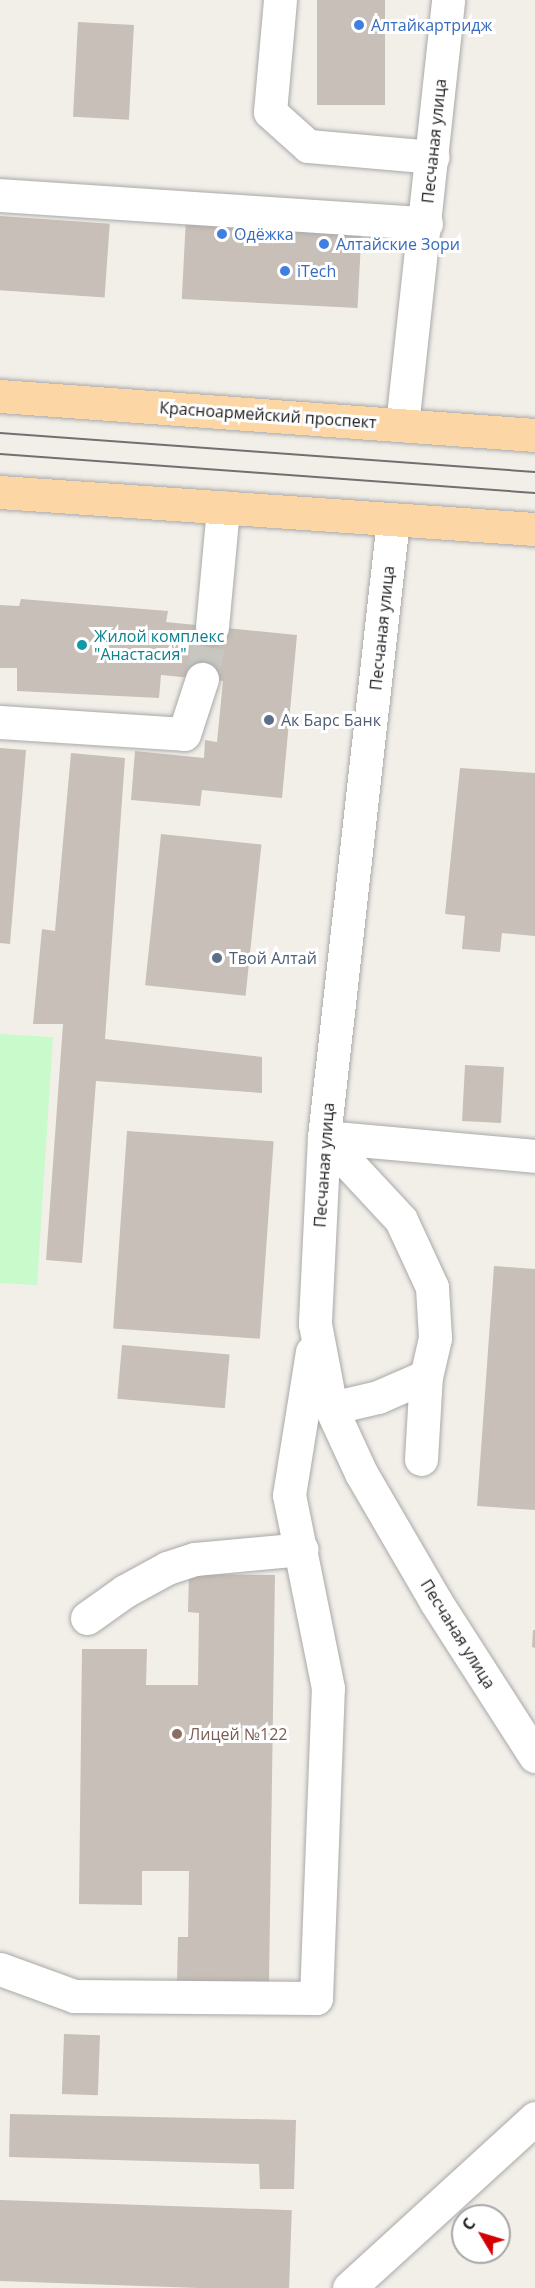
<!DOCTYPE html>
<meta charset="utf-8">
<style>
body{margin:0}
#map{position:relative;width:535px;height:2288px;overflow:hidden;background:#f2efe9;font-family:"Open Sans",sans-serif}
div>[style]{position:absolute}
.park>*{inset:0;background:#c8facc}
.building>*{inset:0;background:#c7bfb8;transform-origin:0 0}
.minor-tunnel>*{height:33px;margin-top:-16.5px;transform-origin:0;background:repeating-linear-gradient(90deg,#c8c6c1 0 33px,transparent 0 49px)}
.roads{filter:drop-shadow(0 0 2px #a9a9a9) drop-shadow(0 0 2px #a9a9a9)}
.minor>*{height:33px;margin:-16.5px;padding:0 16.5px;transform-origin:16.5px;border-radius:16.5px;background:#fff}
.major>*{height:33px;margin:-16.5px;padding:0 16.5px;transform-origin:16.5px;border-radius:16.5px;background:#fcd6a4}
.tram>*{height:1.5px;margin:-0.75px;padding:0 0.75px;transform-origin:0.75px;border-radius:0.75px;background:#707070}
.dots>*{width:16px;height:16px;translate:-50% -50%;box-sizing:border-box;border:3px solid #fff;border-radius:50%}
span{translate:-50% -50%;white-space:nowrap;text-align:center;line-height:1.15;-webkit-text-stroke:6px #fff;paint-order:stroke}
.shop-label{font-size:16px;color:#366cbe}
.left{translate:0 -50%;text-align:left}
.street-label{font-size:16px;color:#222}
.culture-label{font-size:16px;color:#0d838f}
.service-label{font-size:16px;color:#4e5e75}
.education-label{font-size:16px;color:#785e54}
.north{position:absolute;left:451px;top:2204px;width:60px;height:60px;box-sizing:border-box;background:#fff;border:2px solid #a7a7a7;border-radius:50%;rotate:308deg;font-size:16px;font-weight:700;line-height:24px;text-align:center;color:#222}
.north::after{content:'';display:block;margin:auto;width:21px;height:27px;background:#d40000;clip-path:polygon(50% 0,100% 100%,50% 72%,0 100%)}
</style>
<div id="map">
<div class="park">
<i style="clip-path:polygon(0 1034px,53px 1037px,37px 1285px,0 1283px)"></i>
</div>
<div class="building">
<i style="left:317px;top:0;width:68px;height:105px"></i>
<i style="left:78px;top:22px;width:56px;height:95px;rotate:3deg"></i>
<i style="left:0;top:216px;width:110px;height:74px;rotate:4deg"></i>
<i style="left:186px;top:218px;width:176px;height:81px;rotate:3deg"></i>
<i style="clip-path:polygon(21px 599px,168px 611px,166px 622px,297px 635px,282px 798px,202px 790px,200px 806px,131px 800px,135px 751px,204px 758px,205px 740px,217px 742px,223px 681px,161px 675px,159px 698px,17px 691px,17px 668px,0 668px,0 605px,19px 606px)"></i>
<i style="clip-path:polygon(0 748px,26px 750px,10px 944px,0 943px)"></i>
<i style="clip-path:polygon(71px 753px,125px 758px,105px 1039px,262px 1057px,262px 1093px,96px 1081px,82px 1263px,46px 1260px,63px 1024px,33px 1024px,42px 929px,55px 931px)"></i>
<i style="clip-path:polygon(460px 768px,535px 773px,535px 936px,502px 933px,500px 952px,462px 949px,465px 916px,445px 914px)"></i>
<i style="left:161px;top:834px;width:101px;height:152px;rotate:6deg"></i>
<i style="left:465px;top:1065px;width:39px;height:56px;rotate:3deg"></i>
<i style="left:127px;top:1131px;width:147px;height:198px;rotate:4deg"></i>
<i style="clip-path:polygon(494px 1266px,535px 1269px,535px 1510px,477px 1506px)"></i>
<i style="left:122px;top:1345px;width:108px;height:54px;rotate:5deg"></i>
<i style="clip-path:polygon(189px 1574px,275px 1575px,269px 1983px,177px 1982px,178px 1937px,188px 1937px,189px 1871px,142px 1871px,142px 1905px,79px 1904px,82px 1649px,147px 1649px,146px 1685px,198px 1685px,199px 1613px,188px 1612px)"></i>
<i style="clip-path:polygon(533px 1630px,535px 1630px,535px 1648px,532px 1647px)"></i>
<i style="left:64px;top:2034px;width:36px;height:60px;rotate:2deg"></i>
<i style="clip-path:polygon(10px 2114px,296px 2120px,294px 2189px,260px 2189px,259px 2164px,9px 2157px)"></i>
<i style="left:0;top:2200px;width:292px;height:81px;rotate:2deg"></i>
</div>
<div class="minor-tunnel">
<i style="left:202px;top:679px;width:53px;rotate:-79.1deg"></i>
</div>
<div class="roads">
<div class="minor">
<i style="left:280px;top:0;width:112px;rotate:95.1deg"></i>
<i style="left:270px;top:112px;width:51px;rotate:41.8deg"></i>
<i style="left:308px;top:146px;width:125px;rotate:5deg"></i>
<i style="left:0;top:195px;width:427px;rotate:3.8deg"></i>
<i style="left:402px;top:425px;width:427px;rotate:-83.8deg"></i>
<i style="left:393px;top:520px;width:621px;rotate:96.38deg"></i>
<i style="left:324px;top:1137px;width:187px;rotate:92.8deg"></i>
<i style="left:315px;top:1324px;width:86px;rotate:79.2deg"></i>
<i style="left:331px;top:1408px;width:72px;rotate:65.2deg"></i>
<i style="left:361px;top:1473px;width:149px;rotate:59.8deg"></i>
<i style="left:436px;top:1602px;width:183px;rotate:57.3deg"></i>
<i style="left:212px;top:627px;width:120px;rotate:-84.7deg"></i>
<i style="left:0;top:722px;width:184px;rotate:3.7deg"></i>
<i style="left:184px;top:734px;width:58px;rotate:-71.9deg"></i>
<i style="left:324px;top:1137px;width:113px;rotate:47.1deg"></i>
<i style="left:401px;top:1220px;width:74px;rotate:65.2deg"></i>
<i style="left:432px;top:1287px;width:51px;rotate:86.6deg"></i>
<i style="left:435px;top:1338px;width:39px;rotate:103deg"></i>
<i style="left:426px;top:1376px;width:52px;rotate:156.4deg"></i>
<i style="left:378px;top:1397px;width:48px;rotate:166.8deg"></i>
<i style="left:324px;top:1137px;width:212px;rotate:5.1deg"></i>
<i style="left:421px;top:1459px;width:83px;rotate:-86.6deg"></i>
<i style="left:87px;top:1618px;width:47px;rotate:-35.4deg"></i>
<i style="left:125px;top:1591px;width:48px;rotate:-28.7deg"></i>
<i style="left:167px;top:1568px;width:29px;rotate:-18deg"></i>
<i style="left:195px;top:1559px;width:107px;rotate:-5.3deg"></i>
<i style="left:0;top:1969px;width:79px;rotate:20deg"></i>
<i style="left:74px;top:1996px;width:242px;rotate:0.5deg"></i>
<i style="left:316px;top:1998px;width:310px;rotate:-87.8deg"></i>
<i style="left:328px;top:1688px;width:197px;rotate:-101.4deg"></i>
<i style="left:289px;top:1495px;width:145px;rotate:-80.9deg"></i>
<i style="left:349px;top:2288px;width:252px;rotate:-42.4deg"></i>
</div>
<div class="major">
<i style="left:0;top:396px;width:536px;rotate:4.17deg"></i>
<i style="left:0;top:492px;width:536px;rotate:3.96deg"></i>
</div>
</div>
<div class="tram">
<i style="left:0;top:433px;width:536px;rotate:4.17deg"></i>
<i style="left:0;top:454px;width:536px;rotate:4.17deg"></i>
</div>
<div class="dots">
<i style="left:359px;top:25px;background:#3f7fe0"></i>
<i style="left:222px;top:234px;background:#3f7fe0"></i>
<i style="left:324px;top:244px;background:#3f7fe0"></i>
<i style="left:285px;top:271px;background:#3f7fe0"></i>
<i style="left:82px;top:645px;background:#0f9aa8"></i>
<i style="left:269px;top:720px;background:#5c6f8a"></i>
<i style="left:217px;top:958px;background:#5c6f8a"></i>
<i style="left:177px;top:1734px;background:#8d6e63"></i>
</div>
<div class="shop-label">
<span class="left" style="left:371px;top:25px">Алтайкартридж</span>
<span class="left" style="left:234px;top:234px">Одёжка</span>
<span class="left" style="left:336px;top:244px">Алтайские Зори</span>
<span class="left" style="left:297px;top:271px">iTech</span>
</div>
<div class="street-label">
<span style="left:434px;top:141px;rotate:-84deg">Песчаная улица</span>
<span style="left:268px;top:415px;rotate:4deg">Красноармейский проспект</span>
<span style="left:382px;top:628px;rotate:-84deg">Песчаная улица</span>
<span style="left:324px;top:1165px;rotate:-86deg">Песчаная улица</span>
<span style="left:458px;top:1634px;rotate:58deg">Песчаная улица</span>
</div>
<div class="culture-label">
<span class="left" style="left:94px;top:645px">Жилой комплекс<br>"Анастасия"</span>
</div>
<div class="service-label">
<span class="left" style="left:281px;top:720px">Ак Барс Банк</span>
<span class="left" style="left:229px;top:958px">Твой Алтай</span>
</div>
<div class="education-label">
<span class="left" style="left:189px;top:1734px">Лицей №122</span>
</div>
<div class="north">С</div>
</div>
